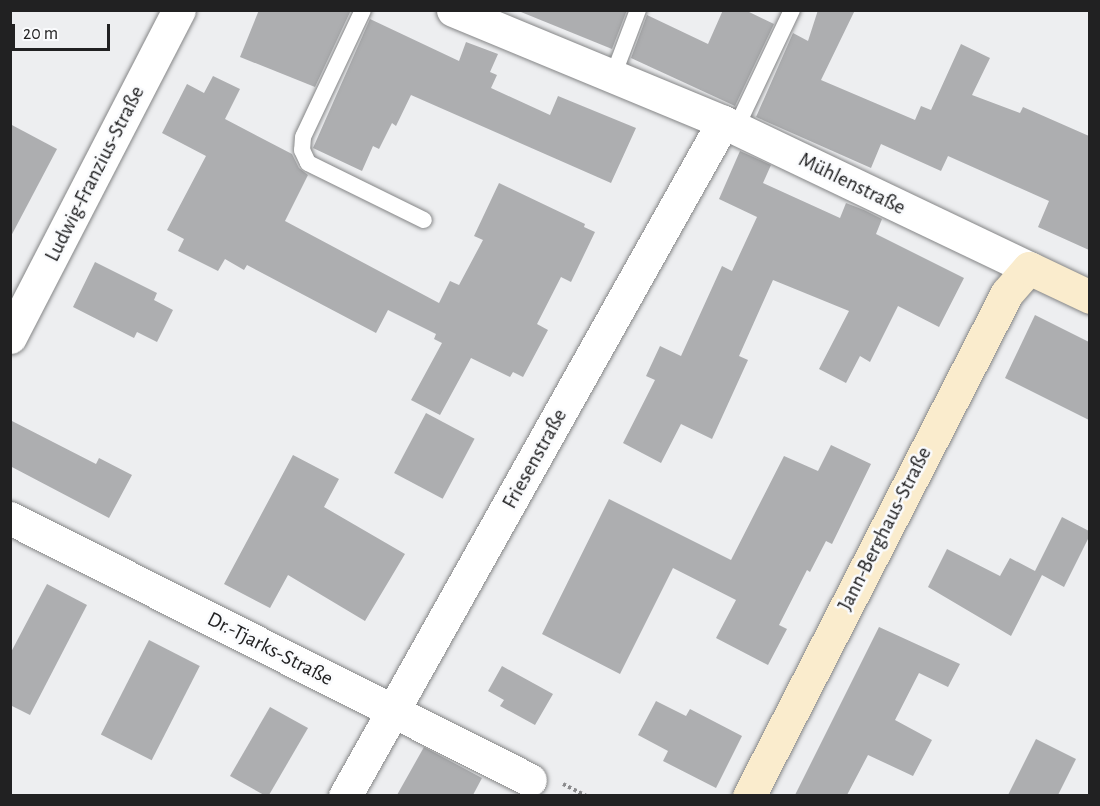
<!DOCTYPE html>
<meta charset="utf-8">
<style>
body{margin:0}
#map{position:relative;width:1100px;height:806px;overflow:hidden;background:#edeef0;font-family:"Alegreya Sans",sans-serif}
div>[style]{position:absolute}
.building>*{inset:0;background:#adaeb0;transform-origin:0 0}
.path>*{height:4px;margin-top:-2px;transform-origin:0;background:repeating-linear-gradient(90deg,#8b8b8d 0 3px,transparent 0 6px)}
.roads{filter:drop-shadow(0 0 2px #848586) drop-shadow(0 0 2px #848586)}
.lane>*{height:16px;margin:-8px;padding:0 8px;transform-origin:8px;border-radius:8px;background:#fff}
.street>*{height:33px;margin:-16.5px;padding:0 16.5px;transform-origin:16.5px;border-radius:16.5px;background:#fff}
.secondary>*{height:33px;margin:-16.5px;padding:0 16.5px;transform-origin:16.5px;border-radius:16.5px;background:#faeccd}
span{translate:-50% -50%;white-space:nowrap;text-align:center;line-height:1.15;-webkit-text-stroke:5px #fafbfd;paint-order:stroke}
.street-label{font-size:21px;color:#212122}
.frame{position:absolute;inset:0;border:12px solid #212122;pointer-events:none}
.scale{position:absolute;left:12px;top:24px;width:98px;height:27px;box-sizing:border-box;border:3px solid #212122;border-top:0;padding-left:8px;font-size:18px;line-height:21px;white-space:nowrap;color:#212122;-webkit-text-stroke:4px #fafbfd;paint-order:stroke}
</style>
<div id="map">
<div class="building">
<i style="clip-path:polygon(259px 10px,351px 10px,315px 87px,240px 57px)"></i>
<i style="clip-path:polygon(516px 10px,627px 10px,612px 49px)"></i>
<i style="clip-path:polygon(723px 10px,745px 10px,774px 24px,735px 106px,631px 58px,647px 15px,708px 44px)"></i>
<i style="clip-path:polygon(818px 10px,855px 10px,821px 80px,915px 120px,921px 106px,931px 110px,961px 44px,990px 58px,972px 95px,1020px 113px,1023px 107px,1089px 136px,1089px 250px,1038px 227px,1049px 201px,948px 156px,941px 171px,881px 144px,871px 168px,756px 117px,793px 33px,808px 41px)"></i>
<i style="clip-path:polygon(370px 19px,459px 61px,466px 42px,498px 54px,490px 72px,497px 75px,491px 88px,550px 115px,558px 96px,636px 128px,611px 183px,411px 95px,396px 126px,392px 123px,379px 149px,373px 146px,362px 171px,313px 148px)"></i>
<i style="clip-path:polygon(213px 76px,240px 89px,225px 119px,292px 154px,299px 168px,308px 175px,285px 221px,439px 303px,450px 281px,459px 285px,483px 240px,474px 236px,499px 183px,585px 224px,584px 227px,595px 232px,571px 282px,561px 277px,537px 324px,548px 330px,523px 377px,513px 372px,510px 377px,471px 358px,440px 415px,411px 400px,442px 343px,434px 339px,436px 334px,388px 310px,376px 333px,247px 265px,244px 270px,225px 259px,218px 271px,178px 251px,184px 239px,167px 230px,206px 156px,162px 133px,187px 84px,204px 93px)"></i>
<i style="clip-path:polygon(10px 124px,57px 149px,10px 238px)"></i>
<i style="clip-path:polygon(740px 151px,771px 165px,763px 183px,840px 218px,846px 203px,864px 210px,882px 219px,876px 234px,964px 278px,939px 327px,898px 306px,870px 362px,860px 356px,846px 383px,819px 369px,849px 311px,773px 280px,739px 356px,748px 360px,712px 439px,681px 424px,661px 463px,623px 443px,655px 380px,646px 376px,660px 346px,681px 356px,722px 266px,732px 271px,757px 217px,719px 199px)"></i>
<i style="clip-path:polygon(95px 262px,157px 293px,154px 300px,173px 310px,157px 342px,137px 332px,134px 338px,73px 307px)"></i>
<i style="clip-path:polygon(1035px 315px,1089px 342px,1089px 420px,1005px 378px)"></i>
<i style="left:426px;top:413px;width:55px;height:68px;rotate:28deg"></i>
<i style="clip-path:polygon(10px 420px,96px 464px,99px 458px,132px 475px,109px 518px,10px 466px)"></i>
<i style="clip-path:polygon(831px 445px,871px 464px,832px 544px,826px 541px,810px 572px,807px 570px,779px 625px,787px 629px,768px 665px,716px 638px,736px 600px,673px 568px,620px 674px,542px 634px,609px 499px,731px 560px,784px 456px,818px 471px)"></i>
<i style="clip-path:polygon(293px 455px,339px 479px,324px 507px,405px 554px,365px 621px,288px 575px,270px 608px,224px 584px)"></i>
<i style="clip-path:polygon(1062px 517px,1089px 531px,1089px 537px,1064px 587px,1042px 575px,1011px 636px,928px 587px,947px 549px,1000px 576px,1010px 558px,1035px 571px)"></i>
<i style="clip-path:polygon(47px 584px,87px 605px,30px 715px,10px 705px,10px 654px)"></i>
<i style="clip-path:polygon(879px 627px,960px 664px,948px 687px,919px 673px,895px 720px,932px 740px,913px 776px,868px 755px,847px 795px,795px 795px)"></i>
<i style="left:149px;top:640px;width:57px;height:106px;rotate:27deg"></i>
<i style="clip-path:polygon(502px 666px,553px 694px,535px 725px,500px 706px,504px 700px,488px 691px)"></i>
<i style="clip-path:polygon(656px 701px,686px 716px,690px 709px,742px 736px,716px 788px,663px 761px,668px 751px,638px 735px)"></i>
<i style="clip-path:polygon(270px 707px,308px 728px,269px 795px,264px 795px,230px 776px)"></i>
<i style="clip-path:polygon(1036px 739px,1076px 759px,1058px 795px,1008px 795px)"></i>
<i style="clip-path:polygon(424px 747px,482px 778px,473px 795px,397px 795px)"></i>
</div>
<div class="path">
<i style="left:563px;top:784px;width:27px;rotate:27deg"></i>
</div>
<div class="roads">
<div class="lane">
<i style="left:363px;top:10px;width:140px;rotate:115.3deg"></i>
<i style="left:303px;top:137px;width:13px;rotate:94deg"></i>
<i style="left:302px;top:150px;width:14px;rotate:65deg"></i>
<i style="left:308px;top:163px;width:129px;rotate:26.2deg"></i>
<i style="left:613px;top:76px;width:71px;rotate:-69.3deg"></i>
<i style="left:736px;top:128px;width:131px;rotate:-64.6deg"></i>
</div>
<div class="street">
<i style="left:453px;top:10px;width:292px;rotate:22.5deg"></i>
<i style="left:723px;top:122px;width:339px;rotate:25.5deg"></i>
<i style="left:10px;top:337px;width:368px;rotate:-62.7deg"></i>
<i style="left:10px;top:518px;width:582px;rotate:26.74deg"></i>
<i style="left:345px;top:796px;width:773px;rotate:-60.71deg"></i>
</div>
<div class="secondary">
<i style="left:749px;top:796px;width:565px;rotate:-62.85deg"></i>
<i style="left:1007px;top:293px;width:33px;rotate:-49deg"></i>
<i style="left:1029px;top:268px;width:68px;rotate:25.4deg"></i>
</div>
</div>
<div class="street-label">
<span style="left:95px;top:174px;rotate:-63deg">Ludwig-Franzius-Straße</span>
<span style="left:852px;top:184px;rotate:26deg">Mühlenstraße</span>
<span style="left:535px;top:459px;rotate:-61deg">Friesenstraße</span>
<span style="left:885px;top:529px;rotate:-63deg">Jann-Berghaus-Straße</span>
<span style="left:270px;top:649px;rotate:27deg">Dr.-Tjarks-Straße</span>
</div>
<div class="frame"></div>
<div class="scale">20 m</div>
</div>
